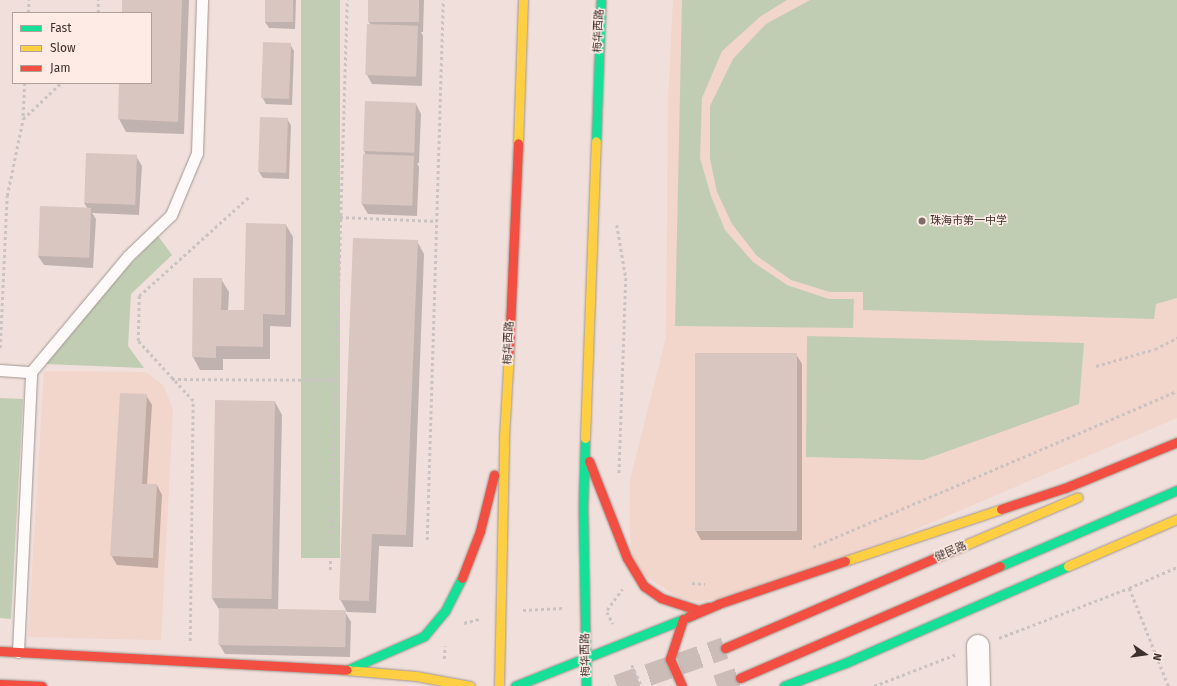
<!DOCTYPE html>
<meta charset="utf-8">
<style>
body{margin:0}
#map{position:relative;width:1177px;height:686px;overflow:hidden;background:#f0dfda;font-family:"Fira Sans","Noto Sans SC",sans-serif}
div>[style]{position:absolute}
.built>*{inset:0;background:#f2d5cb}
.green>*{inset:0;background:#c0cdb3;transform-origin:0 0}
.shadow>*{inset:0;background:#0003}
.building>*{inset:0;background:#dac6c0;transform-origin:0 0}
.primary-tunnel>*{height:22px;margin-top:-11px;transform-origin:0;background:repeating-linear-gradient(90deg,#ccbcb7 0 22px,transparent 0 33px)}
.path>*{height:2.5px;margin-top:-1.25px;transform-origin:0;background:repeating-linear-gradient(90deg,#cbc3c2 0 3px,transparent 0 6px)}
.roads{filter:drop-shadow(0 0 1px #a29691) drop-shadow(0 0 1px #a29691)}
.lane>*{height:11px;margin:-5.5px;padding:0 5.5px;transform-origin:5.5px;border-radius:5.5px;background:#fdfaf9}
.street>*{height:22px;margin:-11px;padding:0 11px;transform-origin:11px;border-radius:11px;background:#fdfaf9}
.fast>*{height:9px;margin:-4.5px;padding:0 4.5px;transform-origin:4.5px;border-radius:4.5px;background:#16e098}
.slow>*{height:9px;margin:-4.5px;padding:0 4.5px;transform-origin:4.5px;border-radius:4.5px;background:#ffcf43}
.jam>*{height:9px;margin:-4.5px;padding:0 4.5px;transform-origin:4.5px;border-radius:4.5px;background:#f24e42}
.dots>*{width:11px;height:11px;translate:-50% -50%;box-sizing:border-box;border:2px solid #feebe5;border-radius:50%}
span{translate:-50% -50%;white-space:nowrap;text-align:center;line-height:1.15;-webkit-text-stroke:3px #feebe5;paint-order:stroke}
.street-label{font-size:11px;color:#3d312d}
.poi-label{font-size:11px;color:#3d312d}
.left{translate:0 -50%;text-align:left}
.legend{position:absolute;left:12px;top:12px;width:140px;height:72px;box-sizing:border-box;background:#feebe5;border:1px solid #b1a19b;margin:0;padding:5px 7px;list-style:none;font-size:12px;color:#3d312d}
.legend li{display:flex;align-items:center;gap:8px;height:20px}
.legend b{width:20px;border:1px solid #b1a19b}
.north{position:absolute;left:1125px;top:634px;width:40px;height:40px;-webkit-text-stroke:3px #feebe5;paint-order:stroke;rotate:103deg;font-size:11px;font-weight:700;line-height:16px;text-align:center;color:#3d312d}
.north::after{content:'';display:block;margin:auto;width:14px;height:18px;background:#3d312d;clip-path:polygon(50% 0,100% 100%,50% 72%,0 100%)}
</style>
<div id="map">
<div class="built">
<i style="clip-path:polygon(673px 0,1177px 0,1177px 418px,764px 594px,698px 601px,679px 598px,635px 569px,630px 537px,630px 480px,666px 338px,668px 105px)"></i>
<i style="clip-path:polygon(44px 371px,146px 372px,163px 385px,173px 409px,161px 640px,28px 637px)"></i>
</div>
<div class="green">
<i style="left:301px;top:0;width:39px;height:558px"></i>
<i style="clip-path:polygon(682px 0,787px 0,761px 16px,722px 51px,702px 98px,700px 158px,711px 196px,725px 230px,753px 262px,787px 285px,829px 299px,854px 299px,853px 328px,675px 326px)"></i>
<i style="clip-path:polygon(810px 0,1177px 0,1177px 298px,1156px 304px,1154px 319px,863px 310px,863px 292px,830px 292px,791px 280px,757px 256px,732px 224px,717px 192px,710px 159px,710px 106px,733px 59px,766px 24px)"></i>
<i style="clip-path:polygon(158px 236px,172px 255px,131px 294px,128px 346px,144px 368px,46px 364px,125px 270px)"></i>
<i style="clip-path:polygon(807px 336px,1084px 343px,1079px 404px,923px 460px,806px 457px)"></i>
<i style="clip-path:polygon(0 398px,23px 399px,11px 619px,0 618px)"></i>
</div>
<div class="shadow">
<i style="clip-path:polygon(123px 0,189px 0,184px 134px,126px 132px,119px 119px,120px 83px,151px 83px,151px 13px,123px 13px)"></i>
<i style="clip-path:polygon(266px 0,296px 0,295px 29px,269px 28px,265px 22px)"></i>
<i style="clip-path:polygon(369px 0,424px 0,423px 32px,421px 32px,423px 36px,422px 86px,372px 84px,367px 75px,371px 25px,368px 21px)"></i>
<i style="clip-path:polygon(290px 44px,294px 51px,292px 105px,266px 104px,262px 97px)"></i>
<i style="clip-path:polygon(416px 104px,421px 114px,419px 163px,417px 163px,419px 167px,417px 216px,368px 214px,362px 204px,366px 155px,364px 151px)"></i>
<i style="clip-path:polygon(287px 119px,291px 125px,289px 179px,263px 178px,259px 172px)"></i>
<i style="clip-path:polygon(136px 156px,142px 166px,139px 215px,92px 213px,96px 219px,93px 268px,44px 265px,38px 256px,88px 209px,84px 203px)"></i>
<i style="clip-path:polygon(286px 225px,293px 237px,291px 327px,270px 326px,270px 359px,223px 359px,223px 370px,200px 370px,193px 357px,194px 279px,221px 279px,229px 292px,228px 311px,245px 311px)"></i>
<i style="clip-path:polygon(417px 241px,424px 254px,413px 547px,379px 546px,376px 613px,347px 612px,340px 599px)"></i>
<i style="clip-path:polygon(796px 354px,802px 364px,802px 540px,701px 540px,696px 531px)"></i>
<i style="clip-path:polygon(146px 395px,152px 405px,147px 485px,157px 485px,162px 495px,158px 568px,117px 565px,111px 555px)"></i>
<i style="clip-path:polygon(275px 402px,282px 415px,278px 611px,345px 612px,351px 622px,350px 657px,225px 654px,219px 644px,220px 611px,212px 598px)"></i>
</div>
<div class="building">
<i style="clip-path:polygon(122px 0,182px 0,178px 122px,118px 119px,119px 83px,151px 83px,151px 13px,122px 13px)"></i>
<i style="left:265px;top:0;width:28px;height:22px"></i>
<i style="left:368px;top:0;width:51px;height:22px"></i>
<i style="left:367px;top:24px;width:51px;height:51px;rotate:2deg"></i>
<i style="left:263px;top:42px;width:28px;height:56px;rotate:2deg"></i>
<i style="left:365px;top:101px;width:51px;height:50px;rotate:2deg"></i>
<i style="left:260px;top:117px;width:28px;height:55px;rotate:2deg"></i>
<i style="left:86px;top:153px;width:51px;height:50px;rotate:2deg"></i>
<i style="left:363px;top:154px;width:51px;height:50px;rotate:2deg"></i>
<i style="left:40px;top:206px;width:51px;height:50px;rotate:2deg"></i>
<i style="clip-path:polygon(246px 223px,286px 224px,285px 315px,263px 314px,263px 347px,216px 346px,216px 358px,192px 357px,193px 278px,222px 278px,221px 310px,244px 310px)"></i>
<i style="clip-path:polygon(353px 238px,418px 240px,406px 535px,372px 534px,369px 601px,339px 600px)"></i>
<i style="left:797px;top:353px;width:178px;height:102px;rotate:90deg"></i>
<i style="clip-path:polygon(120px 393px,147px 394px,142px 484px,157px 484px,153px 558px,110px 556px)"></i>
<i style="left:215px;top:400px;width:60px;height:198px;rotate:1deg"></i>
<i style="left:219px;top:608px;width:127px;height:37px;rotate:1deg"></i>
</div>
<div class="primary-tunnel">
<i style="left:617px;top:686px;width:114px;rotate:-19.4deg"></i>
<i style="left:717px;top:686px;width:24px;rotate:-19deg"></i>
</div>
<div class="path">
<i style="left:28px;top:13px;width:13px;rotate:-86deg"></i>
<i style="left:98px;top:13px;width:13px;rotate:-90deg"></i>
<i style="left:25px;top:83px;width:36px;rotate:93deg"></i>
<i style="left:23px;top:119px;width:52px;rotate:-43.5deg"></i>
<i style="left:340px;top:217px;width:97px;rotate:2.4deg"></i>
<i style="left:617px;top:225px;width:54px;rotate:80.4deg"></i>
<i style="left:626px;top:278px;width:197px;rotate:92deg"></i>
<i style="left:0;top:348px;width:152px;rotate:-87.4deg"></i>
<i style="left:7px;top:196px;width:79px;rotate:-78.3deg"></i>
<i style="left:1096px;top:366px;width:61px;rotate:-16.1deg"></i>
<i style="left:1155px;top:349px;width:25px;rotate:-27deg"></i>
<i style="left:172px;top:379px;width:164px;rotate:0.3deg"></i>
<i style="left:427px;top:540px;width:540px;rotate:-88.3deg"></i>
<i style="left:813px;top:547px;width:396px;rotate:-23.2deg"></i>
<i style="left:330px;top:570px;width:570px;rotate:-88.29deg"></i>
<i style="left:692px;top:583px;width:13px;rotate:4deg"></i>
<i style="left:523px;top:610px;width:41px;rotate:-2.8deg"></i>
<i style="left:607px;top:610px;width:26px;rotate:-54deg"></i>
<i style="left:607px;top:612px;width:13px;rotate:63deg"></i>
<i style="left:464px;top:623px;width:16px;rotate:-15deg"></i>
<i style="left:999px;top:638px;width:139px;rotate:-21deg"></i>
<i style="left:190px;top:641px;width:240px;rotate:-89.3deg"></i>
<i style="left:193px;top:401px;width:81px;rotate:-132.5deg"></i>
<i style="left:138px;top:341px;width:45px;rotate:-88.7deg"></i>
<i style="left:139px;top:296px;width:149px;rotate:-42deg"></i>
<i style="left:444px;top:659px;width:13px;rotate:-86deg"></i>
<i style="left:632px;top:665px;width:23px;rotate:65deg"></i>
<i style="left:874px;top:686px;width:89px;rotate:-21.1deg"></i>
<i style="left:1168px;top:686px;width:105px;rotate:-111.7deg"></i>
<i style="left:1129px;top:588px;width:52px;rotate:-23.6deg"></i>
</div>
<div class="roads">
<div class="lane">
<i style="left:0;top:370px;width:31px;rotate:4deg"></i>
<i style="left:18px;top:652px;width:280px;rotate:-87.3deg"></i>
<i style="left:31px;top:372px;width:151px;rotate:-50.1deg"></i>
<i style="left:128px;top:256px;width:59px;rotate:-43.6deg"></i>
<i style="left:171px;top:215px;width:67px;rotate:-67.2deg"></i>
<i style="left:197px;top:153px;width:153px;rotate:-88.1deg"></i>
</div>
<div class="street">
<i style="left:978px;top:646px;width:40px;rotate:88.6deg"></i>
</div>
<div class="fast">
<i style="left:596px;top:141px;width:141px;rotate:-88deg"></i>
<i style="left:585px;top:438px;width:69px;rotate:91.7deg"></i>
<i style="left:583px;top:507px;width:179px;rotate:89deg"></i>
<i style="left:1000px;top:566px;width:193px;rotate:-23.2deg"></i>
<i style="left:349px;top:669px;width:82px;rotate:-23.7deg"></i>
<i style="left:424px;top:636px;width:33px;rotate:-50deg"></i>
<i style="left:445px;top:611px;width:37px;rotate:-63deg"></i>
<i style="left:515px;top:686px;width:186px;rotate:-21.7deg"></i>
<i style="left:784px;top:686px;width:65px;rotate:-20.7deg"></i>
<i style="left:845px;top:663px;width:243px;rotate:-23.5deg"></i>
</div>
<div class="slow">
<i style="left:518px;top:143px;width:143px;rotate:-88deg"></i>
<i style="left:585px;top:438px;width:297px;rotate:-87.9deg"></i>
<i style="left:958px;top:548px;width:130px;rotate:-23deg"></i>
<i style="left:845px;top:561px;width:164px;rotate:-18.4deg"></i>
<i style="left:1068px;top:566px;width:119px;rotate:-23.3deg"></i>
<i style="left:346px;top:670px;width:70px;rotate:4.9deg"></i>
<i style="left:416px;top:676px;width:55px;rotate:10.5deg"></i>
<i style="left:499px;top:686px;width:248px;rotate:-88.8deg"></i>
<i style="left:504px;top:438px;width:87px;rotate:-86.7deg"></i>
</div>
<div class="jam">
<i style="left:509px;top:351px;width:208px;rotate:-87.5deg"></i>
<i style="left:589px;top:461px;width:104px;rotate:68.6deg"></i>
<i style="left:627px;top:558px;width:33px;rotate:59deg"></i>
<i style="left:644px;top:586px;width:21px;rotate:35deg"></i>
<i style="left:661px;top:598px;width:40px;rotate:18deg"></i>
<i style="left:699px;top:610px;width:10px;rotate:-17deg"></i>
<i style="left:1001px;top:509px;width:67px;rotate:-18.2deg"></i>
<i style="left:1065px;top:488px;width:121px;rotate:-22.3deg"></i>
<i style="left:462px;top:578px;width:50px;rotate:-69deg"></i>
<i style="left:480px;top:531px;width:58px;rotate:-76deg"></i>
<i style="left:688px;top:617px;width:33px;rotate:-23deg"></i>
<i style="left:718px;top:604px;width:134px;rotate:-18.7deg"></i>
<i style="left:725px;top:648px;width:254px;rotate:-23.2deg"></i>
<i style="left:0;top:651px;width:347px;rotate:3.1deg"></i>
<i style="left:740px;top:678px;width:283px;rotate:-23.3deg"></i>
<i style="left:0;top:684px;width:42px;rotate:2.7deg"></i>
<i style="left:682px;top:686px;width:30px;rotate:-114deg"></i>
<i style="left:670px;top:659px;width:42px;rotate:-72deg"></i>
</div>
</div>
<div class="dots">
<i style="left:922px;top:221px;background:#7c6e6a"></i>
</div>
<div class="street-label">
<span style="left:599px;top:31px;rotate:-87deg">梅华西路</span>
<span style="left:509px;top:343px;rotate:-87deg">梅华西路</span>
<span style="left:951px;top:552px;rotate:-23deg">健民路</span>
<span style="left:586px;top:655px;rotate:-91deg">梅华西路</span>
</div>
<div class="poi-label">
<span class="left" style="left:930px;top:221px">珠海市第一中学</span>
</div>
<ul class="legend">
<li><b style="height:5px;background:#16e098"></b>Fast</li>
<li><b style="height:5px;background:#ffcf43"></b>Slow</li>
<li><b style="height:5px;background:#f24e42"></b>Jam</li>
</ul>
<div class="north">N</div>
</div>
